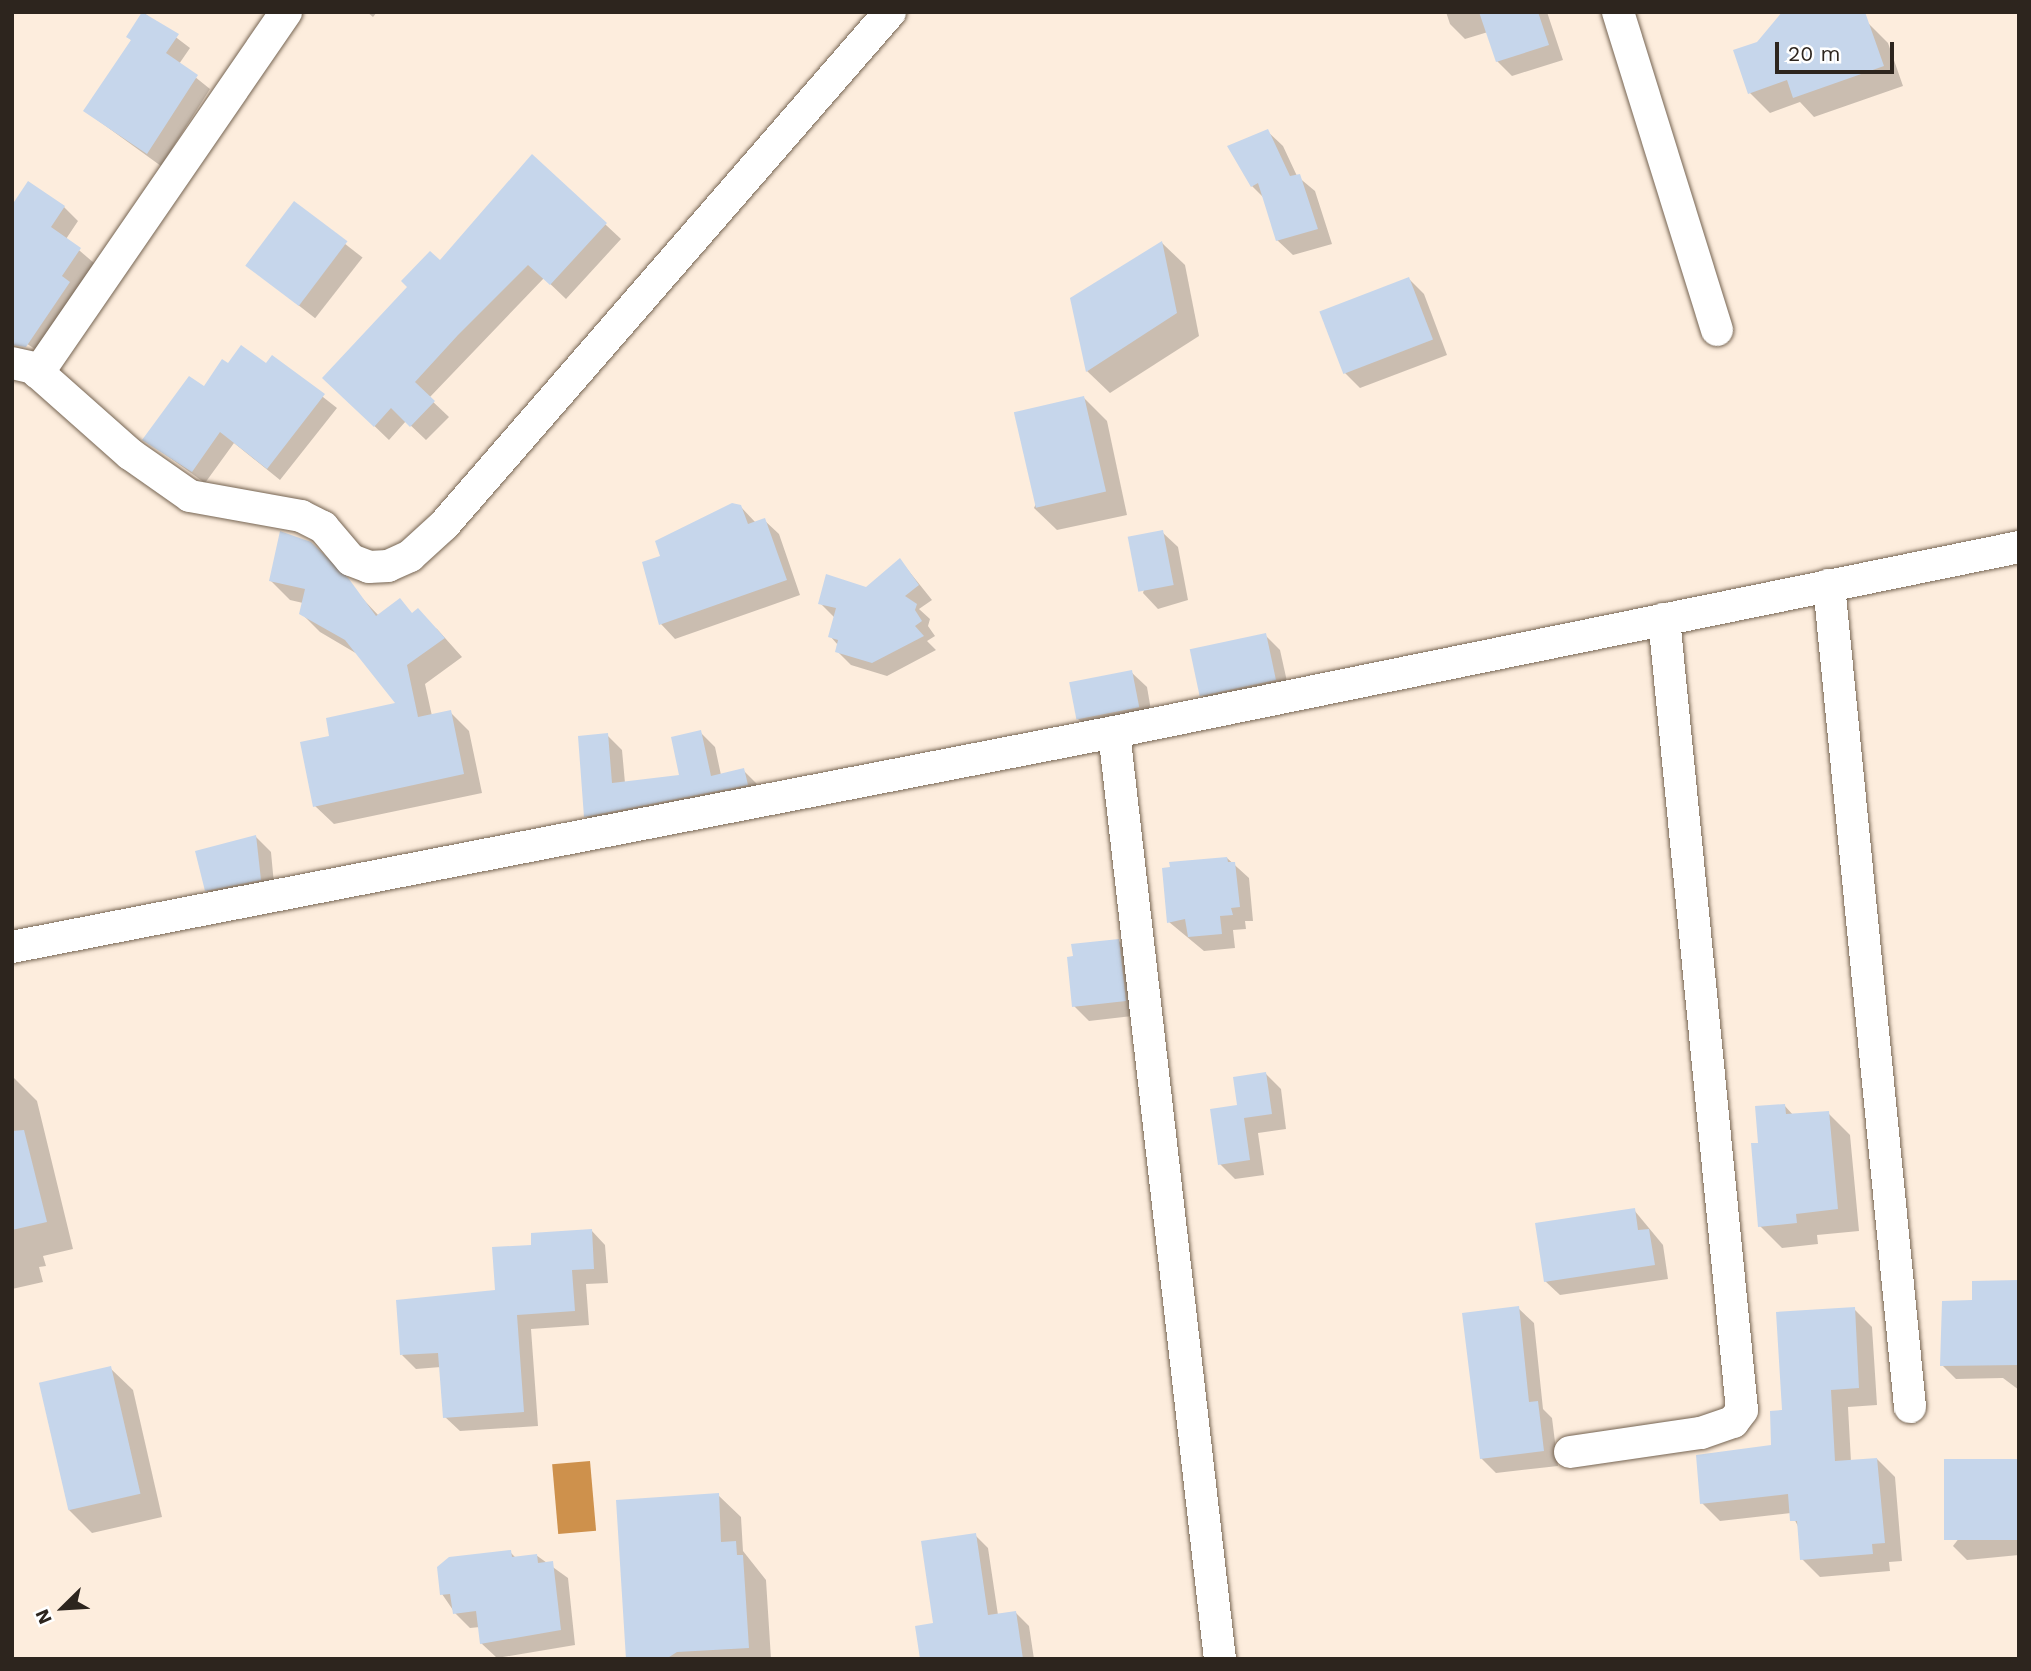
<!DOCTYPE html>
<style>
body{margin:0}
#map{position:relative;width:2031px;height:1671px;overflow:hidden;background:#fdeddd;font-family:"Work Sans",sans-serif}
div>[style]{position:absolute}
.water>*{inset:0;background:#ce914c;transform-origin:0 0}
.shadow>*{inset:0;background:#0003;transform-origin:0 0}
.building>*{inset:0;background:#c6d6eb;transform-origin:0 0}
.roads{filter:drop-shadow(0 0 2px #756452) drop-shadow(0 0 2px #756452)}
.street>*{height:32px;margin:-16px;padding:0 16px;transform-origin:16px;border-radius:16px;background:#fff}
span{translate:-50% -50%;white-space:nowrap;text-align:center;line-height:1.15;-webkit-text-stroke:6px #fff;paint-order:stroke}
.frame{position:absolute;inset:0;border:14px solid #2d251e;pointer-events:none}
.north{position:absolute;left:28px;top:1573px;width:70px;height:70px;-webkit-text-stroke:5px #fff;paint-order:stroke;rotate:246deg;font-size:19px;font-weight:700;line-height:28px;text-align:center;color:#2d251e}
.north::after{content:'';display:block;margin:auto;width:24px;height:32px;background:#2d251e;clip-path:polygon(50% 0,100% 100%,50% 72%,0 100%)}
.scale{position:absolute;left:1775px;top:42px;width:119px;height:32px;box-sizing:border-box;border:4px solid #2d251e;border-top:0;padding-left:9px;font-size:21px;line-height:24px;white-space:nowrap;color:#2d251e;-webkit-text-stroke:5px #fff;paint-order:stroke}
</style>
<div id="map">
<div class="water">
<i style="left:590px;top:1461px;width:70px;height:38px;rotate:85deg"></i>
</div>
<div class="shadow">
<i style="clip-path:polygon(367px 12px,377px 12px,373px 17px)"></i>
<i style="clip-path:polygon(1446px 12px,1547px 12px,1563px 60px,1512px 76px,1497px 61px,1488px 32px,1465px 39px,1450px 24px)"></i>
<i style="clip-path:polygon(144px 13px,190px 48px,179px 64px,210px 89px,161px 166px,85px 111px,132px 41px,128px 36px)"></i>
<i style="clip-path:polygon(1868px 23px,1888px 43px,1903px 86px,1814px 117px,1800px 102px,1770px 113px,1750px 93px,1758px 44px)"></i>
<i style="clip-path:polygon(1267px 131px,1283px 146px,1297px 176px,1315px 191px,1332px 244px,1293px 255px,1277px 240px,1264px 198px,1252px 186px)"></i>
<i style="clip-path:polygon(532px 156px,621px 239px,566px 299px,544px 278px,429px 398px,449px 417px,426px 440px,406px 421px,389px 440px,339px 392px,440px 263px)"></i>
<i style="left:294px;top:204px;width:87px;height:77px;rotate:38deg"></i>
<i style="clip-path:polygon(64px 207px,78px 221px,66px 239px,94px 263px,44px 355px,12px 334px,12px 210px)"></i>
<i style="clip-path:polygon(1162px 243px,1185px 265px,1199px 336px,1110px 393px,1087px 371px)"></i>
<i style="clip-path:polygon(1409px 279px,1424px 294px,1447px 355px,1360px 388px,1345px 373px)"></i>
<i style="clip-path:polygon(272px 357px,337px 408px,280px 480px,234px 443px,205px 483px,145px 440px,228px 365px,267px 366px)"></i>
<i style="clip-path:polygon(1084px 398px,1107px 421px,1127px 515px,1057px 530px,1034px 508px)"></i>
<i style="clip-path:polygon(740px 506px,756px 523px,764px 520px,779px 534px,800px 595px,675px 639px,661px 624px,662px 557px)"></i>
<i style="clip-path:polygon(1162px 532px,1178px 547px,1188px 600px,1158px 609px,1143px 593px)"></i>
<i style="clip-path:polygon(310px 543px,379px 616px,413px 614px,437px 629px,462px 657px,425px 684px,432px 716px,450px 712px,469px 731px,482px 793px,334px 824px,315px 806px,332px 737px,398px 704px,359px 655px,320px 632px,301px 613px,303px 603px,290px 600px,271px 581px)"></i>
<i style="clip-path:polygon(900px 560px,932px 600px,919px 609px,930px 619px,928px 626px,935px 636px,927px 641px,936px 650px,887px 676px,851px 665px,837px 651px,838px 645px,830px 636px,835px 618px,820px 603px,867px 589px)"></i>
<i style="clip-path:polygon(1265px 635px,1280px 650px,1290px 695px,1218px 710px,1202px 695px)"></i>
<i style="clip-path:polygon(1131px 672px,1147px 687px,1153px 722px,1093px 734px,1078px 719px)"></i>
<i style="clip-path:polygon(700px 732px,715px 747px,721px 775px,743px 770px,758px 785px,601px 831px,586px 816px,607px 735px,622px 750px,625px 783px,682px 777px)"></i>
<i style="clip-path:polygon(256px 837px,271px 852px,275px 895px,222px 905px,206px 890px)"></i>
<i style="clip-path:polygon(1227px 858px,1249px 878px,1253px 921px,1245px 921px,1246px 929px,1233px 930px,1235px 948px,1204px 951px,1169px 922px)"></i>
<i style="clip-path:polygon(1119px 941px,1134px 956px,1141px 1015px,1089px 1021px,1074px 1006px)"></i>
<i style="clip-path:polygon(1266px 1074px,1281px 1089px,1286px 1129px,1258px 1133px,1264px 1175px,1235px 1179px,1220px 1164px,1239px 1107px)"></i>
<i style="clip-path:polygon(12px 1076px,37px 1101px,73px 1249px,43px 1256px,46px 1266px,39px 1267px,43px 1282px,12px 1289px)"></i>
<i style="clip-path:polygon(1784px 1105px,1794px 1116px,1828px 1113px,1850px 1135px,1859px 1231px,1817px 1235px,1818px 1244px,1782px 1248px,1760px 1226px,1760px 1144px)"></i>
<i style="clip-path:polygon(1634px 1210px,1663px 1245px,1668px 1279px,1560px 1295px,1545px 1281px)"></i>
<i style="clip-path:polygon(591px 1230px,605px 1245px,608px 1283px,586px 1284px,589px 1325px,531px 1329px,538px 1426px,460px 1431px,445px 1417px,441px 1367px,416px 1369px,402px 1355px,497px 1292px,533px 1246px)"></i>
<i style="clip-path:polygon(2019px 1282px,2019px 1390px,2003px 1378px,1956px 1379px,1942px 1365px,1974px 1301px)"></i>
<i style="clip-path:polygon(1518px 1308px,1534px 1323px,1543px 1409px,1552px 1418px,1558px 1466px,1496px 1473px,1481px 1458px)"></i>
<i style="clip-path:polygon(1854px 1309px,1872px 1327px,1877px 1405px,1848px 1407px,1851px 1462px,1877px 1459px,1895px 1477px,1902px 1561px,1889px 1562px,1890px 1571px,1820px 1577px,1802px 1559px,1799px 1528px,1791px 1513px,1720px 1521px,1702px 1503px,1773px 1447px,1784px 1412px)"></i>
<i style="clip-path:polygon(110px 1368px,133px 1390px,162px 1517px,92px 1533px,69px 1510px)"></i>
<i style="clip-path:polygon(2019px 1460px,2019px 1555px,1967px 1560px,1953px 1546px)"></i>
<i style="clip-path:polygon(718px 1495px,741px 1517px,743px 1551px,766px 1580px,771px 1659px,628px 1659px)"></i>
<i style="clip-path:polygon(975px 1535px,988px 1548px,998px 1615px,1016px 1613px,1029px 1626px,1034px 1659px,922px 1659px)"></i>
<i style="clip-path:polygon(510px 1552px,516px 1558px,536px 1555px,568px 1578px,575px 1645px,497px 1658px,481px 1643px,480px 1627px,470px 1628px,455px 1613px,442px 1594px)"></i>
</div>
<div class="building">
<i style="clip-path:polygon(142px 12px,179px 34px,166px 53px,198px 75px,147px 154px,83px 111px,131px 40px,126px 37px)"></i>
<i style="clip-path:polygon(1479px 12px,1538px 12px,1549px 45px,1496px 62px)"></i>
<i style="clip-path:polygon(1782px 12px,1865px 12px,1884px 66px,1793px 98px,1787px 80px,1748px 94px,1733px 50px,1757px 42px)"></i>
<i style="clip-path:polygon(1268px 129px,1290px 176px,1300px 174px,1318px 229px,1276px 241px,1258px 183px,1251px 187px,1227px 146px)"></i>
<i style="clip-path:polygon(532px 154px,607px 223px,550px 285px,528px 265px,458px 335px,415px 382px,435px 401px,410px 427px,391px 408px,374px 427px,322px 378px,407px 287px,401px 281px,430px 251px,440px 260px)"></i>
<i style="clip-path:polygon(28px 181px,65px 206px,51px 227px,81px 248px,62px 276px,70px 282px,26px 347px,12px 345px,12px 205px)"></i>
<i style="left:294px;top:201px;width:67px;height:81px;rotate:37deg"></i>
<i style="clip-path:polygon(1162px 241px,1177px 313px,1086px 372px,1070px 298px)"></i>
<i style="left:1409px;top:277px;width:67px;height:96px;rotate:69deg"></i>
<i style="clip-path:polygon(241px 345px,266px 363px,272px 355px,325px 394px,267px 469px,220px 432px,192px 472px,142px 440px,189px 376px,204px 386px,222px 359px,228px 363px)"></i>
<i style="left:1084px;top:396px;width:98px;height:72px;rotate:77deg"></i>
<i style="clip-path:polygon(732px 503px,741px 505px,748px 524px,765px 518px,787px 580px,659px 625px,642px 562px,660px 556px,655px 541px)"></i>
<i style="left:1163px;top:530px;width:56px;height:36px;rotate:79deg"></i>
<i style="clip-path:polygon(280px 531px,311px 542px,349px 579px,376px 616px,400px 598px,412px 613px,418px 608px,445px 638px,407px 665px,418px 717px,451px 710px,464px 774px,313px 807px,300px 742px,329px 736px,326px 718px,395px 703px,345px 640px,299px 614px,305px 589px,269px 581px)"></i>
<i style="clip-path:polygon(900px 558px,919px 585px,905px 596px,917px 604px,915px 610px,922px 621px,915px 626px,924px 636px,872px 663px,835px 652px,838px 640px,828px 637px,836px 608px,818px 604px,826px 574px,866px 587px)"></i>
<i style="left:1266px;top:633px;width:48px;height:78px;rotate:78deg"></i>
<i style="left:1132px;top:670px;width:38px;height:64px;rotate:79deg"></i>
<i style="clip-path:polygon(701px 730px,711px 776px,744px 768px,748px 785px,584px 817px,578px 736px,608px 733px,612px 783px,679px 775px,671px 737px)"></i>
<i style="clip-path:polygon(256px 835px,261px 880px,205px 891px,195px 851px)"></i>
<i style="clip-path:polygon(1227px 857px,1228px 862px,1235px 862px,1240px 907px,1231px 908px,1233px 915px,1220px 916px,1222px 934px,1188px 937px,1185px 919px,1167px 923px,1162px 868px,1170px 867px,1169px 862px)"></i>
<i style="clip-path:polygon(1119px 939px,1126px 1001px,1072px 1007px,1067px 957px,1073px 956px,1071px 944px)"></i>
<i style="clip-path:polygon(1266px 1072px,1272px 1114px,1244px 1118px,1250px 1160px,1218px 1165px,1210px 1109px,1237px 1105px,1233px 1077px)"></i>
<i style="clip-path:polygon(1785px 1104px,1786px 1114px,1829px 1111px,1838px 1209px,1796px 1214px,1797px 1223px,1758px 1227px,1751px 1143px,1758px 1143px,1755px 1106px)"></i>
<i style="clip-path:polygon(24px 1130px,47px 1222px,12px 1230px,12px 1131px)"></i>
<i style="clip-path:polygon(1635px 1208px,1638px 1230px,1649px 1229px,1655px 1265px,1544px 1282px,1535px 1223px)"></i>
<i style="clip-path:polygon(592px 1229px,594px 1269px,572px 1270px,575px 1311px,517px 1315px,524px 1412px,443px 1418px,438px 1353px,400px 1355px,396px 1300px,495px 1290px,492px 1247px,531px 1245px,531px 1233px)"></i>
<i style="clip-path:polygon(2019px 1280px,2019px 1365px,1940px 1366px,1942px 1301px,1972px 1300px,1972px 1281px)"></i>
<i style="clip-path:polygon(1519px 1306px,1529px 1402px,1538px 1401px,1544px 1451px,1480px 1459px,1462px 1313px)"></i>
<i style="clip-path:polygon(1855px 1307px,1859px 1388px,1831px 1390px,1835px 1461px,1877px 1458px,1885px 1543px,1872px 1544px,1873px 1554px,1800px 1560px,1797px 1521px,1790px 1521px,1788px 1494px,1700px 1504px,1696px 1455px,1771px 1445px,1770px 1411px,1782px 1410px,1776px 1312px)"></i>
<i style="left:111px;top:1366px;width:131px;height:74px;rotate:77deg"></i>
<i style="left:2019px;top:1459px;width:81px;height:75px;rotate:90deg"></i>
<i style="clip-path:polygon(719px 1493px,721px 1542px,736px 1541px,737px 1555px,743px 1555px,749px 1648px,677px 1652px,666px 1659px,626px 1659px,616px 1500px)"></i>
<i style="clip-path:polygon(976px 1533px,988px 1615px,1016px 1611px,1023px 1659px,920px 1659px,915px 1626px,933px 1623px,921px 1541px)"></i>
<i style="clip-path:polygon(511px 1550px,512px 1557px,537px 1554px,538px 1563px,553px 1561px,561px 1630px,480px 1644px,476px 1611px,453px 1614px,450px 1594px,440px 1595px,437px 1567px,449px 1557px)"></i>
</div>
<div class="roads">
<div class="street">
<i style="left:1618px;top:12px;width:333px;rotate:72.7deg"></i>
<i style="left:12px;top:363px;width:22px;rotate:13deg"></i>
<i style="left:33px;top:368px;width:130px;rotate:41.6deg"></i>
<i style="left:130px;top:454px;width:73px;rotate:35deg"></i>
<i style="left:190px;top:496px;width:113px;rotate:10.2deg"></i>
<i style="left:301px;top:516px;width:25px;rotate:27deg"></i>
<i style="left:323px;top:527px;width:43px;rotate:49.7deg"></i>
<i style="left:351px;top:560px;width:19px;rotate:21deg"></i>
<i style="left:369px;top:567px;width:19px;rotate:-3deg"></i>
<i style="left:388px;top:566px;width:24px;rotate:-24deg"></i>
<i style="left:410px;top:556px;width:46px;rotate:-42.4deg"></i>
<i style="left:444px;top:525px;width:680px;rotate:-49deg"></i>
<i style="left:38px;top:373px;width:438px;rotate:-55.5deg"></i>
<i style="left:1829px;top:585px;width:826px;rotate:84.37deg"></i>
<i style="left:1114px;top:732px;width:933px;rotate:83.48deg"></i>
<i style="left:12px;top:947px;width:1123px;rotate:-11.04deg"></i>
<i style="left:1114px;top:732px;width:924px;rotate:-11.55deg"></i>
<i style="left:1570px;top:1452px;width:132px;rotate:-8.3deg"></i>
<i style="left:1701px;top:1433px;width:34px;rotate:-19deg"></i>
<i style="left:1733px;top:1422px;width:15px;rotate:-53deg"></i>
<i style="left:1742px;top:1410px;width:795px;rotate:-95.63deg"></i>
</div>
</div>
<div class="frame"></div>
<div class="north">N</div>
<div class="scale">20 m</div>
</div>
